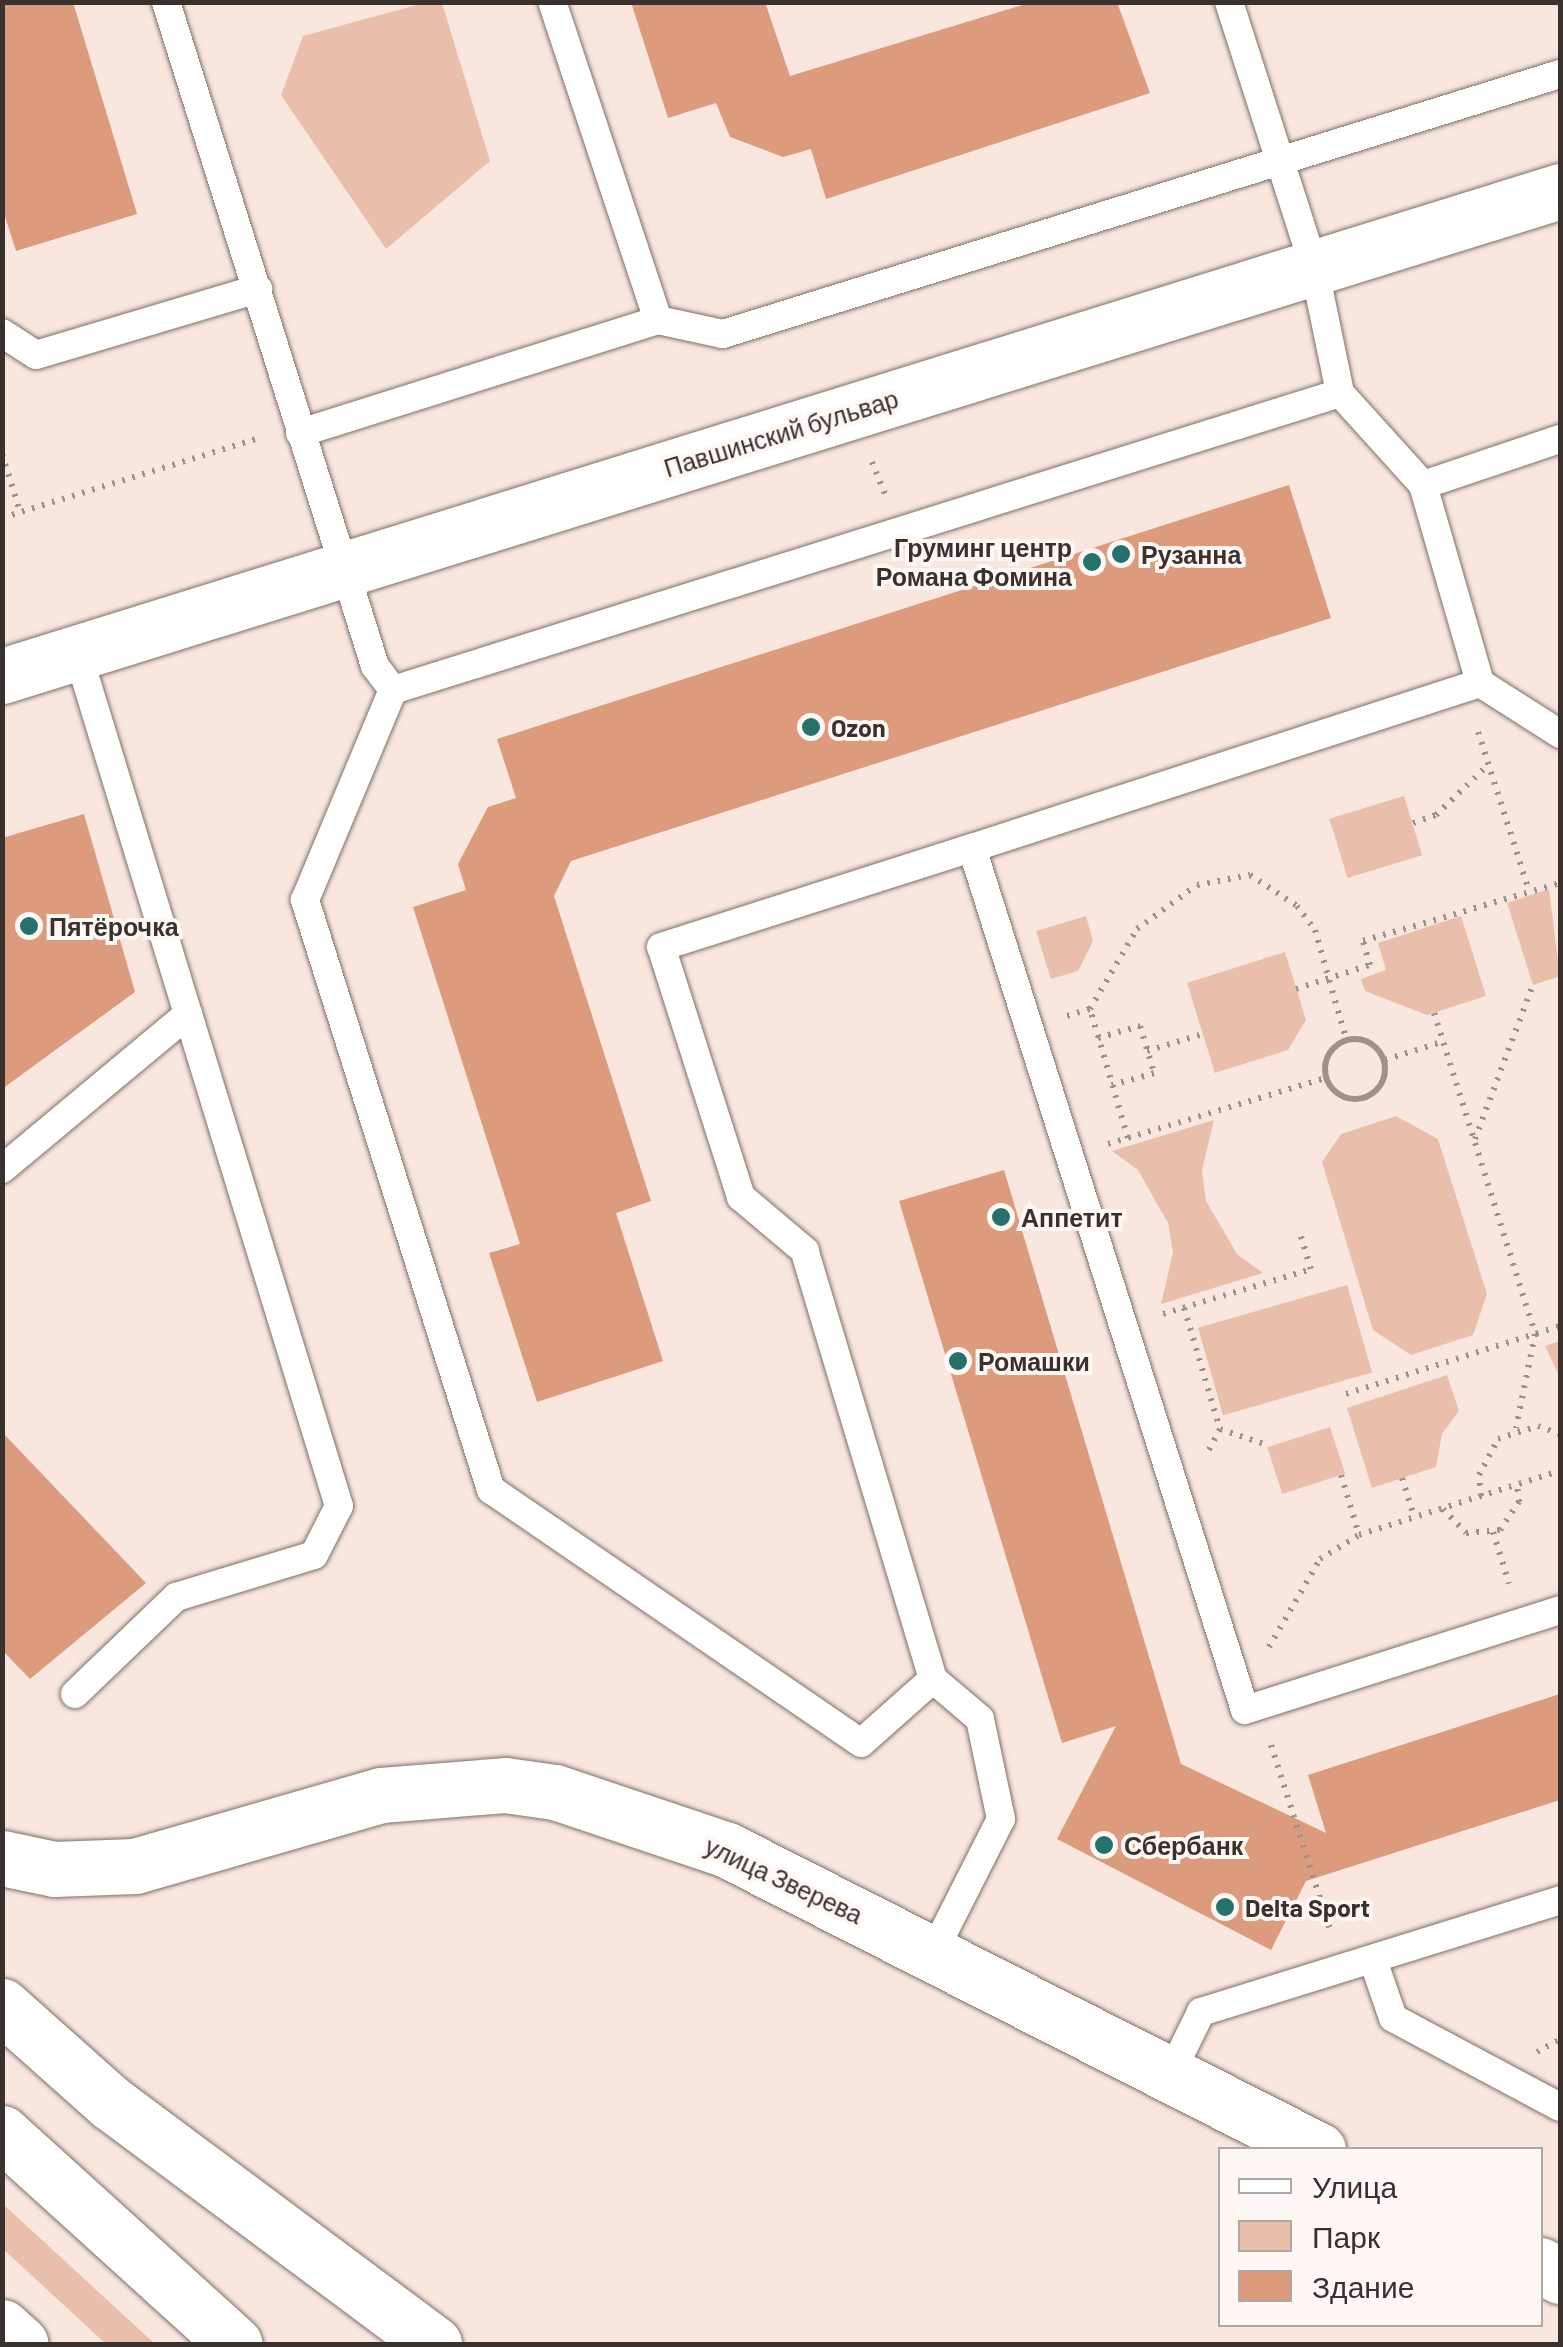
<!DOCTYPE html>
<meta charset="utf-8">
<style>
body{margin:0}
#map{position:relative;width:1563px;height:2347px;overflow:hidden;background:#f9e7df;font-family:Barlow,sans-serif}
div>[style]{position:absolute}
.green>*{inset:0;background:#e9bfac;transform-origin:0 0}
.building>*{inset:0;background:#db9b7c}
.path>*{height:6px;margin-top:-3px;transform-origin:0;background:repeating-linear-gradient(90deg,#9e918b 0 2.5px,transparent 0 10.5px)}
.path>.ring{margin:-3px;padding:0;box-sizing:content-box;background:none;border:6px solid #9e918b;border-radius:50%}
.roads{filter:drop-shadow(0 0 2px #7f6f68) drop-shadow(0 0 2px #7f6f68)}
.lane>*{height:28px;margin:-14px;padding:0 14px;transform-origin:14px;border-radius:14px;background:#fff}
.street>*{height:55px;margin:-27.5px;padding:0 27.5px;transform-origin:27.5px;border-radius:27.5px;background:#fff}
.secondary>*{height:55px;margin:-27.5px;padding:0 27.5px;transform-origin:27.5px;border-radius:27.5px;background:#fff}
.primary>*{height:55px;margin:-27.5px;padding:0 27.5px;transform-origin:27.5px;border-radius:27.5px;background:#fff}
.dots>*{width:28px;height:28px;translate:-50% -50%;box-sizing:border-box;border:5px solid #fef7f3;border-radius:50%}
span{translate:-50% -50%;white-space:nowrap;text-align:center;line-height:1.15;-webkit-text-stroke:8px #fef7f3;paint-order:stroke}
.street-label{font-size:25px;color:#38312e}
.poi-label{font-size:25px;color:#38312e;font-weight:700}
.right{translate:-100% -50%;text-align:right}
.left{translate:0 -50%;text-align:left}
.frame{position:absolute;inset:0;border:5px solid #38312e;pointer-events:none}
.legend{position:absolute;left:1218px;top:2147px;width:325px;height:180px;box-sizing:border-box;background:#fef7f3;border:2px solid #afa8a4;margin:0;padding:12px 18px;list-style:none;font-size:30px;color:#38312e}
.legend li{display:flex;align-items:center;gap:20px;height:50px}
.legend b{width:50px;border:2px solid #afa8a4}
</style>
<div id="map">
<div class="green">
<i style="clip-path:polygon(424px 3px,442px 3px,490px 161px,386px 249px,281px 95px,303px 36px)"></i>
<i style="left:1404px;top:796px;width:62px;height:78px;rotate:73deg"></i>
<i style="clip-path:polygon(1549px 889px,1560px 976px,1533px 985px,1507px 903px)"></i>
<i style="clip-path:polygon(1086px 916px,1093px 941px,1078px 971px,1051px 979px,1036px 931px)"></i>
<i style="clip-path:polygon(1461px 916px,1486px 996px,1427px 1015px,1365px 991px,1361px 979px,1386px 970px,1378px 943px)"></i>
<i style="clip-path:polygon(1285px 952px,1306px 1020px,1288px 1050px,1215px 1073px,1187px 983px)"></i>
<i style="clip-path:polygon(1396px 1116px,1438px 1139px,1487px 1294px,1473px 1335px,1411px 1355px,1373px 1330px,1322px 1162px,1341px 1134px)"></i>
<i style="clip-path:polygon(1214px 1120px,1202px 1170px,1206px 1201px,1237px 1254px,1263px 1273px,1161px 1304px,1173px 1253px,1168px 1223px,1138px 1170px,1112px 1151px)"></i>
<i style="left:1347px;top:1285px;width:91px;height:155px;rotate:74deg"></i>
<i style="clip-path:polygon(1560px 1341px,1560px 1378px,1545px 1346px)"></i>
<i style="clip-path:polygon(1447px 1375px,1459px 1411px,1442px 1434px,1436px 1467px,1372px 1488px,1347px 1408px)"></i>
<i style="left:1330px;top:1427px;width:49px;height:66px;rotate:72deg"></i>
<i style="clip-path:polygon(3px 2204px,155px 2344px,106px 2344px,3px 2249px)"></i>
</div>
<div class="building">
<i style="clip-path:polygon(2px 2px,73px 2px,137px 214px,16px 251px,2px 207px)"></i>
<i style="clip-path:polygon(631px 2px,765px 2px,790px 76px,1032px 2px,1117px 2px,1150px 93px,826px 199px,811px 149px,783px 157px,730px 137px,716px 103px,668px 118px)"></i>
<i style="clip-path:polygon(1289px 485px,1331px 618px,571px 861px,554px 896px,651px 1201px,616px 1213px,663px 1361px,537px 1402px,489px 1253px,520px 1244px,413px 907px,466px 890px,458px 864px,488px 807px,516px 798px,497px 739px)"></i>
<i style="clip-path:polygon(84px 814px,135px 992px,2px 1089px,2px 838px)"></i>
<i style="clip-path:polygon(1004px 1170px,1181px 1764px,1326px 1833px,1308px 1775px,1560px 1694px,1560px 1800px,1306px 1881px,1271px 1950px,1057px 1839px,1116px 1726px,1062px 1743px,899px 1201px)"></i>
<i style="clip-path:polygon(2px 1432px,146px 1583px,30px 1679px,2px 1650px)"></i>
</div>
<div class="path">
<i style="left:2px;top:454px;width:61px;rotate:72.8deg"></i>
<i style="left:872px;top:462px;width:38px;rotate:68deg"></i>
<i style="left:2px;top:518px;width:269px;rotate:-17.3deg"></i>
<i style="left:1478px;top:732px;width:164px;rotate:72.2deg"></i>
<i style="left:1413px;top:823px;width:24px;rotate:-19deg"></i>
<i style="left:1436px;top:815px;width:72px;rotate:-43.9deg"></i>
<i style="left:1296px;top:989px;width:78px;rotate:-18deg"></i>
<i style="left:1370px;top:965px;width:25px;rotate:-106deg"></i>
<i style="left:1363px;top:941px;width:205px;rotate:-16.4deg"></i>
<i style="left:1434px;top:1013px;width:337px;rotate:72.5deg"></i>
<i style="left:1535px;top:1334px;width:96px;rotate:101.4deg"></i>
<i style="left:1067px;top:1016px;width:24px;rotate:-17deg"></i>
<i style="left:1098px;top:1038px;width:44px;rotate:-15.9deg"></i>
<i style="left:1140px;top:1026px;width:49px;rotate:73.4deg"></i>
<i style="left:1154px;top:1073px;width:44px;rotate:164.1deg"></i>
<i class="ring" style="left:1325px;top:1039px;width:54px;height:54px"></i>
<i style="left:1147px;top:1051px;width:59px;rotate:-16.9deg"></i>
<i style="left:1385px;top:1060px;width:60px;rotate:-17.5deg"></i>
<i style="left:1128px;top:1138px;width:134px;rotate:-106.4deg"></i>
<i style="left:1090px;top:1009px;width:93px;rotate:-59.6deg"></i>
<i style="left:1137px;top:929px;width:74px;rotate:-36.3deg"></i>
<i style="left:1197px;top:885px;width:54px;rotate:-10.7deg"></i>
<i style="left:1250px;top:875px;width:56px;rotate:33.4deg"></i>
<i style="left:1297px;top:906px;width:30px;rotate:53deg"></i>
<i style="left:1315px;top:930px;width:113px;rotate:74.1deg"></i>
<i style="left:1475px;top:1139px;width:165px;rotate:-69.4deg"></i>
<i style="left:1108px;top:1144px;width:227px;rotate:-16.9deg"></i>
<i style="left:1184px;top:1308px;width:126px;rotate:73.4deg"></i>
<i style="left:1220px;top:1429px;width:27px;rotate:118deg"></i>
<i style="left:1163px;top:1314px;width:155px;rotate:-16.9deg"></i>
<i style="left:1311px;top:1269px;width:39px;rotate:-107deg"></i>
<i style="left:1346px;top:1394px;width:225px;rotate:-17.6deg"></i>
<i style="left:1220px;top:1429px;width:50px;rotate:18.8deg"></i>
<i style="left:1341px;top:1475px;width:63px;rotate:73.3deg"></i>
<i style="left:1402px;top:1478px;width:41px;rotate:72.9deg"></i>
<i style="left:1481px;top:1496px;width:21px;rotate:-95deg"></i>
<i style="left:1479px;top:1475px;width:41px;rotate:-62.2deg"></i>
<i style="left:1498px;top:1439px;width:42px;rotate:-18deg"></i>
<i style="left:1538px;top:1426px;width:23px;rotate:20deg"></i>
<i style="left:1443px;top:1509px;width:33px;rotate:46deg"></i>
<i style="left:1466px;top:1533px;width:34px;rotate:-5deg"></i>
<i style="left:1500px;top:1530px;width:34px;rotate:-56deg"></i>
<i style="left:1519px;top:1502px;width:18px;rotate:-96deg"></i>
<i style="left:1493px;top:1532px;width:54px;rotate:72.9deg"></i>
<i style="left:1269px;top:1647px;width:102px;rotate:-59.9deg"></i>
<i style="left:1320px;top:1559px;width:46px;rotate:-31.6deg"></i>
<i style="left:1359px;top:1535px;width:211px;rotate:-17.7deg"></i>
<i style="left:1271px;top:1745px;width:197px;rotate:72.3deg"></i>
<i style="left:1537px;top:2052px;width:26px;rotate:-29deg"></i>
</div>
<div class="roads">
<div class="lane">
<i style="left:166px;top:2px;width:696px;rotate:72.53deg"></i>
<i style="left:375px;top:666px;width:30px;rotate:53deg"></i>
<i style="left:1229px;top:2px;width:278px;rotate:72.2deg"></i>
<i style="left:1314px;top:267px;width:129px;rotate:78.3deg"></i>
<i style="left:1340px;top:393px;width:124px;rotate:47.9deg"></i>
<i style="left:1423px;top:485px;width:206px;rotate:73.9deg"></i>
<i style="left:1480px;top:683px;width:95px;rotate:32.5deg"></i>
<i style="left:658px;top:320px;width:66px;rotate:12.2deg"></i>
<i style="left:723px;top:334px;width:876px;rotate:-17.26deg"></i>
<i style="left:2px;top:333px;width:40px;rotate:32.9deg"></i>
<i style="left:36px;top:355px;width:232px;rotate:-16.6deg"></i>
<i style="left:300px;top:433px;width:375px;rotate:-17.5deg"></i>
<i style="left:658px;top:320px;width:335px;rotate:-108.4deg"></i>
<i style="left:1423px;top:485px;width:145px;rotate:-18.6deg"></i>
<i style="left:1480px;top:683px;width:534px;rotate:162.01deg"></i>
<i style="left:972px;top:848px;width:904px;rotate:72.43deg"></i>
<i style="left:1245px;top:1710px;width:330px;rotate:-17.6deg"></i>
<i style="left:2px;top:1169px;width:242px;rotate:-39.8deg"></i>
<i style="left:188px;top:1014px;width:376px;rotate:-107deg"></i>
<i style="left:933px;top:1679px;width:447px;rotate:-106.7deg"></i>
<i style="left:805px;top:1251px;width:84px;rotate:-139.8deg"></i>
<i style="left:741px;top:1197px;width:262px;rotate:-107.7deg"></i>
<i style="left:661px;top:947px;width:326px;rotate:-17.7deg"></i>
<i style="left:75px;top:1694px;width:140px;rotate:-43.8deg"></i>
<i style="left:176px;top:1597px;width:144px;rotate:-16.9deg"></i>
<i style="left:314px;top:1555px;width:55px;rotate:-63deg"></i>
<i style="left:339px;top:1506px;width:515px;rotate:-107.06deg"></i>
<i style="left:934px;top:1951px;width:148px;rotate:-63.1deg"></i>
<i style="left:1001px;top:1819px;width:102px;rotate:-101.9deg"></i>
<i style="left:980px;top:1719px;width:62px;rotate:-139.6deg"></i>
<i style="left:933px;top:1679px;width:96px;rotate:138.4deg"></i>
<i style="left:861px;top:1743px;width:448px;rotate:-145.6deg"></i>
<i style="left:491px;top:1490px;width:619px;rotate:-107.5deg"></i>
<i style="left:305px;top:900px;width:228px;rotate:-67.3deg"></i>
<i style="left:393px;top:690px;width:992px;rotate:-17.41deg"></i>
<i style="left:1373px;top:1960px;width:61px;rotate:71deg"></i>
<i style="left:1393px;top:2018px;width:189px;rotate:28.1deg"></i>
<i style="left:1171px;top:2073px;width:68px;rotate:-63.8deg"></i>
<i style="left:1201px;top:2012px;width:376px;rotate:-17.3deg"></i>
</div>
<div class="street">
<i style="left:2px;top:1858px;width:53px;rotate:11.9deg"></i>
<i style="left:54px;top:1869px;width:81px;rotate:-2.1deg"></i>
<i style="left:135px;top:1866px;width:256px;rotate:-16.1deg"></i>
<i style="left:381px;top:1795px;width:124px;rotate:-4.6deg"></i>
<i style="left:505px;top:1785px;width:50px;rotate:8deg"></i>
<i style="left:555px;top:1792px;width:182px;rotate:18.6deg"></i>
<i style="left:727px;top:1850px;width:663px;rotate:26.91deg"></i>
<i style="left:1540px;top:2265px;width:23px;rotate:29deg"></i>
</div>
<div class="secondary">
<i style="left:2px;top:676px;width:1632px;rotate:-17.29deg"></i>
<i style="left:2px;top:2006px;width:146px;rotate:41.7deg"></i>
<i style="left:111px;top:2103px;width:403px;rotate:36.7deg"></i>
</div>
<div class="primary">
<i style="left:2px;top:2133px;width:314px;rotate:42.2deg"></i>
<i style="left:2px;top:2327px;width:25px;rotate:42deg"></i>
</div>
</div>
<div class="dots">
<i style="left:1121px;top:554px;background:#27716c"></i>
<i style="left:1092px;top:562px;background:#27716c"></i>
<i style="left:811px;top:727px;background:#27716c"></i>
<i style="left:29px;top:926px;background:#27716c"></i>
<i style="left:1001px;top:1217px;background:#27716c"></i>
<i style="left:958px;top:1361px;background:#27716c"></i>
<i style="left:1104px;top:1845px;background:#27716c"></i>
<i style="left:1225px;top:1907px;background:#27716c"></i>
</div>
<div class="street-label">
<span style="left:781px;top:433px;rotate:-17deg">Павшинский бульвар</span>
<span style="left:784px;top:1880px;rotate:25deg">улица Зверева</span>
</div>
<div class="poi-label">
<span class="right" style="left:1072px;top:562px">Груминг центр<br>Романа Фомина</span>
<span class="left" style="left:1141px;top:554px">Рузанна</span>
<span class="left" style="left:831px;top:727px">Ozon</span>
<span class="left" style="left:49px;top:926px">Пятёрочка</span>
<span class="left" style="left:1021px;top:1217px">Аппетит</span>
<span class="left" style="left:978px;top:1361px">Ромашки</span>
<span class="left" style="left:1124px;top:1845px">Сбербанк</span>
<span class="left" style="left:1245px;top:1907px">Delta Sport</span>
</div>
<div class="frame"></div>
<ul class="legend">
<li><b style="height:12px;background:#fff"></b>Улица</li>
<li><b style="height:28px;background:#e9bfac"></b>Парк</li>
<li><b style="height:28px;background:#db9b7c"></b>Здание</li>
</ul>
</div>
